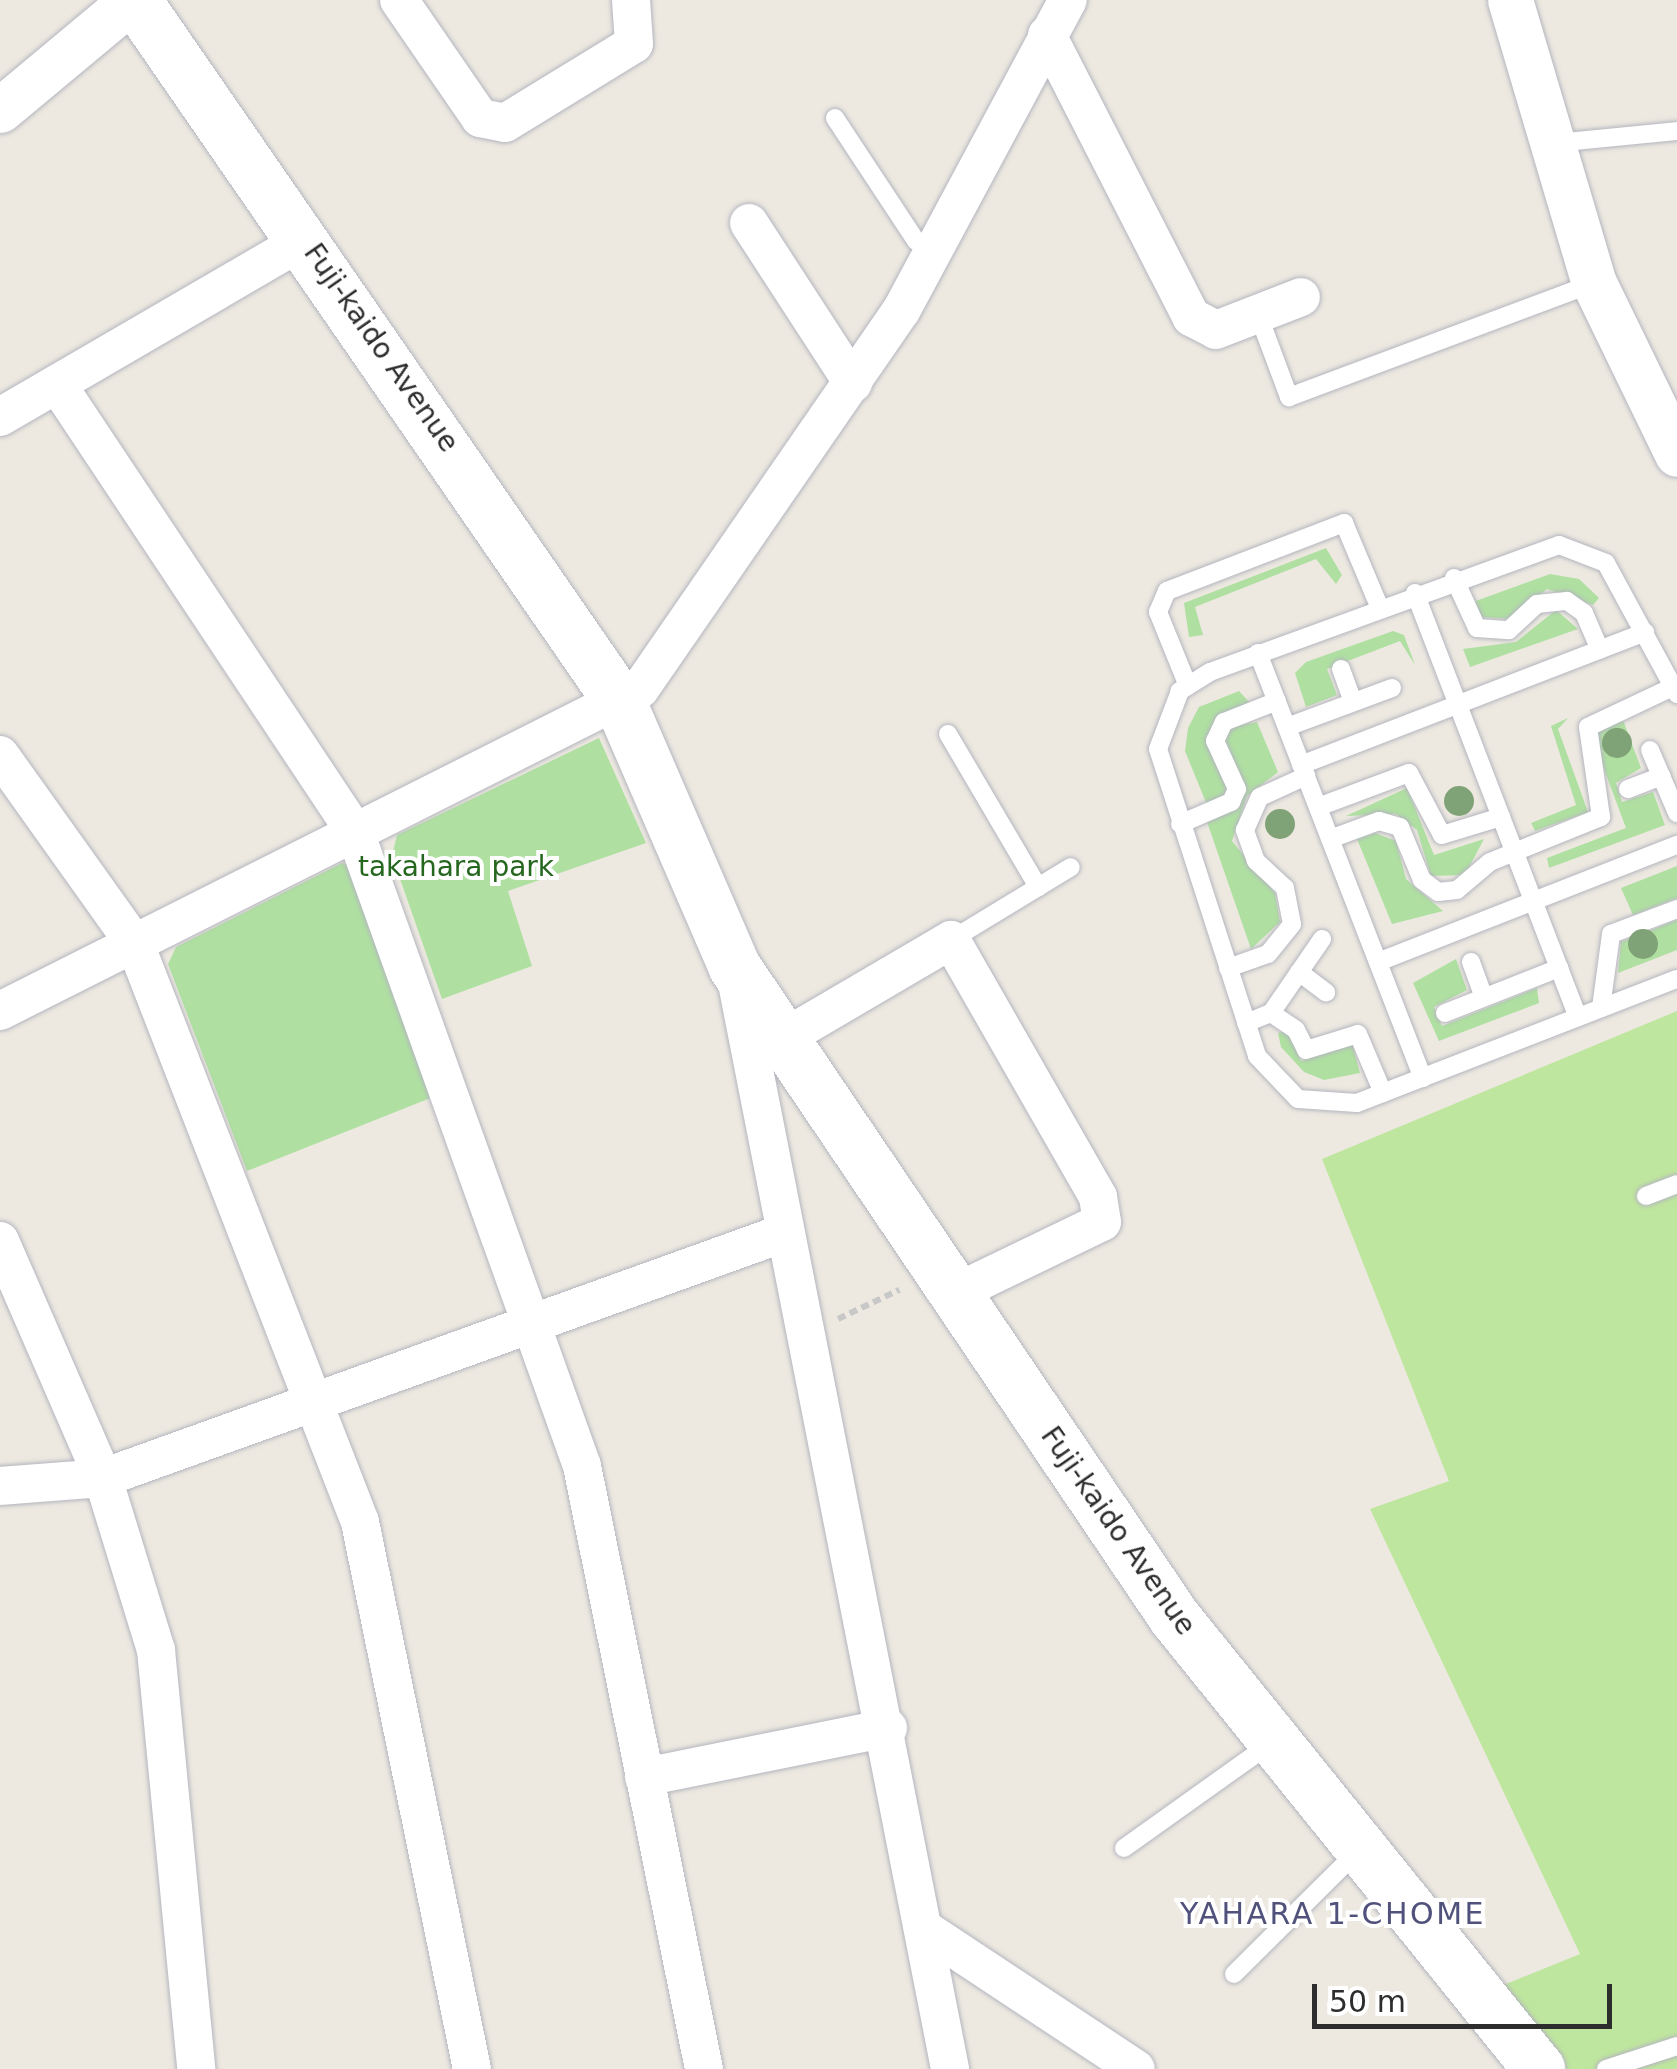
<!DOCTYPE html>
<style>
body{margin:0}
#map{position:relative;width:1677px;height:2069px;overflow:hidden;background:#ede9e1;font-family:"DejaVu Sans",sans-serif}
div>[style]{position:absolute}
.green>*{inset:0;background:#afe0a1}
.pitch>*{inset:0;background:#bfe69e}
.path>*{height:6px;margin-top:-3px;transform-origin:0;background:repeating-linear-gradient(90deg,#c8c8c8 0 8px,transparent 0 13px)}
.roads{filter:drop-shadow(0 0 2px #b4b5bf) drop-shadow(0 0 2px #b4b5bf)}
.service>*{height:18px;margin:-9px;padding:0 9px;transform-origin:9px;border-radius:9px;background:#fff}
.minor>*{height:38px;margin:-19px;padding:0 19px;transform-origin:19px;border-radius:19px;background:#fff}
.tertiary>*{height:45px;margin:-22.5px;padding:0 22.5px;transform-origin:22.5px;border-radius:22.5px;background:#fff}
.secondary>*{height:52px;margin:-26px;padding:0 26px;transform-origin:26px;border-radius:26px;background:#fff}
.trees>*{width:30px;height:30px;margin:-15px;border-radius:50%;background:#80a277}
span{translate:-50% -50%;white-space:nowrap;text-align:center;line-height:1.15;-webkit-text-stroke:8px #fff;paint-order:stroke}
.street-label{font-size:28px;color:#2d2d2d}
.park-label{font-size:28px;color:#266720}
.neighbourhood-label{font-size:30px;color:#50527b;letter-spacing:2.5px}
.scale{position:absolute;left:1312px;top:1984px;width:300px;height:45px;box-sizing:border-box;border:5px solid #2d2d2d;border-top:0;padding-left:12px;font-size:30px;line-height:35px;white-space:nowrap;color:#2d2d2d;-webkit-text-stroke:8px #fff;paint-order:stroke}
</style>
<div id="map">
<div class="green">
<i style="clip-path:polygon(1326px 548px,1342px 575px,1336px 584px,1316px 559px,1195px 607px,1203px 635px,1189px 637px,1184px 603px)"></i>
<i style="clip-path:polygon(1550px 574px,1579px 579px,1599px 598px,1593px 605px,1547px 589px,1510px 619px,1480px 617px,1473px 602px)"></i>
<i style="clip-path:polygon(1556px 610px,1578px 629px,1470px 667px,1463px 649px,1516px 642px)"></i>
<i style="clip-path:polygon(1393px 631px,1404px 635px,1415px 665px,1400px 641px,1327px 669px,1337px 695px,1306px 707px,1295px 673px,1306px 662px)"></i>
<i style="clip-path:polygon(1239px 691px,1250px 703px,1216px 719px,1209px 734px,1230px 779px,1227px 797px,1207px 805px,1185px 751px,1188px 728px,1199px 707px)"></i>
<i style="clip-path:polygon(1568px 718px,1558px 729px,1588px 812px,1535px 831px,1531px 823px,1576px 805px,1551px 726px)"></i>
<i style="clip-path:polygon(1623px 720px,1641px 768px,1616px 783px,1622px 802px,1653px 792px,1665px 825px,1549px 868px,1547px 858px,1626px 828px,1595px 745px,1599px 730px)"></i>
<i style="clip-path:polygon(1257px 722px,1278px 772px,1247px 796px,1232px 841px,1275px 893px,1280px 922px,1251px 949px,1206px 819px,1244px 786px,1223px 744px,1226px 728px)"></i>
<i style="clip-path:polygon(599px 738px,646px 843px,508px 891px,532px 966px,442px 999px,392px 856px,397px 835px)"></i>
<i style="clip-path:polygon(1407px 788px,1434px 855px,1484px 839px,1465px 875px,1431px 876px,1417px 830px,1396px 814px,1346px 816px)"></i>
<i style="clip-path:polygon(1375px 833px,1396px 841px,1406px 879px,1443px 911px,1392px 924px,1357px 839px)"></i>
<i style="clip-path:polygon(342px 863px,358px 869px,438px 1095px,247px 1171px,168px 964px,176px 947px)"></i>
<i style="clip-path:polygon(1677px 866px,1677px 898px,1633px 915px,1621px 888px)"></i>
<i style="clip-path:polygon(1677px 920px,1677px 950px,1618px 973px,1621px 942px)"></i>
<i style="clip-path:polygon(1456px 959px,1467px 990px,1434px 1007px,1442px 1026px,1537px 988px,1539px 1003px,1439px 1041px,1413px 983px)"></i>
<i style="clip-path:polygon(1290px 1030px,1301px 1061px,1352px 1043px,1360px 1073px,1324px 1080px,1304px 1072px,1281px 1047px,1278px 1033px)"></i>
</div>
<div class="pitch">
<i style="clip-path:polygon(1677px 1011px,1677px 2069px,1563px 2069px,1501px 1986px,1580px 1954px,1370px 1509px,1449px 1481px,1322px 1159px)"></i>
</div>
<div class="path">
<i style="left:838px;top:1319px;width:68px;rotate:-25.4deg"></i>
</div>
<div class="roads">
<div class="service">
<i style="left:835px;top:118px;width:147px;rotate:56.6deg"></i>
<i style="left:916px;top:241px;width:20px;rotate:33deg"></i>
<i style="left:1555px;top:143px;width:123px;rotate:-5.6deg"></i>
<i style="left:1258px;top:314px;width:89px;rotate:69.5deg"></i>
<i style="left:1289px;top:397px;width:326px;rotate:-20.5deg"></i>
<i style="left:1454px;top:578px;width:55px;rotate:65.3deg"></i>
<i style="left:1477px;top:628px;width:32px;rotate:4deg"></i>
<i style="left:1509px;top:630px;width:38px;rotate:-43deg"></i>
<i style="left:1537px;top:604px;width:30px;rotate:-6deg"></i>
<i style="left:1567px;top:601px;width:21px;rotate:35deg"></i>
<i style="left:1584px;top:613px;width:40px;rotate:66.6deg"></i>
<i style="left:1415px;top:593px;width:454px;rotate:69deg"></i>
<i style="left:1258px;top:653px;width:456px;rotate:68.8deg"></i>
<i style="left:1341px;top:669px;width:35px;rotate:70deg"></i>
<i style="left:1188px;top:686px;width:80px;rotate:-112.1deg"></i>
<i style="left:1158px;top:612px;width:23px;rotate:-67deg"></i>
<i style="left:1167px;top:591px;width:190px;rotate:-21deg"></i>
<i style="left:1344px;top:523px;width:90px;rotate:67.1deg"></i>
<i style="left:1677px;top:694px;width:149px;rotate:-118.5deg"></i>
<i style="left:1606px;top:563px;width:50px;rotate:-159deg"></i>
<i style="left:1559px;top:545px;width:371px;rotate:160deg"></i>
<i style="left:1210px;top:672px;width:36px;rotate:148deg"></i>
<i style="left:1180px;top:691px;width:62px;rotate:110.8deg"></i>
<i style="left:1158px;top:749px;width:323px;rotate:72.1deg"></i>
<i style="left:1257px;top:1056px;width:59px;rotate:46.4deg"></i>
<i style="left:1298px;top:1099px;width:59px;rotate:3.9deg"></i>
<i style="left:1357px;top:1103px;width:343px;rotate:-21.2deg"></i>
<i style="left:1287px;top:727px;width:112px;rotate:-20.4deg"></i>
<i style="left:948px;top:734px;width:178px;rotate:59.5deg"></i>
<i style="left:1650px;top:750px;width:69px;rotate:66.8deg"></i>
<i style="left:1301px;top:765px;width:369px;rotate:-21.1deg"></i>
<i style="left:1628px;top:789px;width:36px;rotate:-21deg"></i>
<i style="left:1318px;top:807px;width:97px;rotate:-20.5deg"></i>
<i style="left:1409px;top:773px;width:70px;rotate:62deg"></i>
<i style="left:1442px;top:835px;width:62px;rotate:-17deg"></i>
<i style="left:1180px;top:824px;width:56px;rotate:-23.3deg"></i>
<i style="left:1231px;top:802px;width:14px;rotate:-65deg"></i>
<i style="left:1237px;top:789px;width:53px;rotate:-114.6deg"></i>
<i style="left:1215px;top:741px;width:21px;rotate:-65deg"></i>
<i style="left:1224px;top:722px;width:57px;rotate:-21.6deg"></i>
<i style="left:1330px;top:839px;width:52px;rotate:-20.2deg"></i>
<i style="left:1379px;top:821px;width:22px;rotate:16deg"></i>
<i style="left:1400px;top:827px;width:57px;rotate:67.5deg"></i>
<i style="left:1422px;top:880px;width:20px;rotate:37deg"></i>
<i style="left:1438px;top:892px;width:19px;rotate:-6deg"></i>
<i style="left:1457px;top:890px;width:43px;rotate:-40.3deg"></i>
<i style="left:1490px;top:862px;width:120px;rotate:-22.1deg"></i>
<i style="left:1601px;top:817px;width:91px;rotate:-98.2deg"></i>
<i style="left:1588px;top:727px;width:98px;rotate:-25.3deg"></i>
<i style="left:951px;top:940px;width:140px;rotate:-31.3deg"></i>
<i style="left:1378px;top:962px;width:321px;rotate:-21.4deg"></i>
<i style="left:1471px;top:962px;width:37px;rotate:70deg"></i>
<i style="left:1228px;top:968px;width:42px;rotate:-19.3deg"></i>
<i style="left:1268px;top:954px;width:38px;rotate:-51deg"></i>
<i style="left:1292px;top:924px;width:37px;rotate:-101deg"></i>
<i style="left:1285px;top:888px;width:40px;rotate:-137deg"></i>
<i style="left:1256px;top:861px;width:33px;rotate:-110deg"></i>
<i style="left:1245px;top:830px;width:36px;rotate:-66deg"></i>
<i style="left:1260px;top:797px;width:51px;rotate:-24.5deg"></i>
<i style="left:1299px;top:972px;width:34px;rotate:37deg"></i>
<i style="left:1601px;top:1008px;width:75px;rotate:-82.3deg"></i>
<i style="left:1611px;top:934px;width:71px;rotate:-20.7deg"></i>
<i style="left:1271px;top:1013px;width:90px;rotate:-55.4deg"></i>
<i style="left:1445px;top:1013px;width:123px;rotate:-21.5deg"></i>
<i style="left:1246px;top:1023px;width:27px;rotate:-22deg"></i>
<i style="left:1271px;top:1013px;width:30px;rotate:34deg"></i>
<i style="left:1296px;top:1030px;width:22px;rotate:63deg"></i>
<i style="left:1306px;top:1050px;width:54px;rotate:-17.1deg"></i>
<i style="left:1358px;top:1034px;width:64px;rotate:67deg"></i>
<i style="left:1646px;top:1196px;width:33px;rotate:-21deg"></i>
<i style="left:1124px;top:1848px;width:179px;rotate:-35.5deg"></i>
<i style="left:1234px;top:1974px;width:175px;rotate:-44.8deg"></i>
<i style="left:1606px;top:2069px;width:75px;rotate:-17.9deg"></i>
</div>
<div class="minor">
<i style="left:399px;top:0;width:143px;rotate:55.5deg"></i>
<i style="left:480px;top:118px;width:25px;rotate:11deg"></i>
<i style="left:505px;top:123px;width:151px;rotate:-31.5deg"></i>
<i style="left:634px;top:44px;width:44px;rotate:-93.9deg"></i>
<i style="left:1047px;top:35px;width:317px;rotate:62.9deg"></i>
<i style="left:1191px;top:317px;width:28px;rotate:27deg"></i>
<i style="left:1216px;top:330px;width:91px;rotate:-21.2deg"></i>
<i style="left:749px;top:223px;width:191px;rotate:57deg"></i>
<i style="left:57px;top:384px;width:538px;rotate:56.37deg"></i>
<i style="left:355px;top:832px;width:673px;rotate:70.3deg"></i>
<i style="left:582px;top:1466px;width:615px;rotate:78.56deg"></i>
<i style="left:0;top:417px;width:352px;rotate:-30.2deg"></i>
<i style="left:0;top:755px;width:232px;rotate:54.5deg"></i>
<i style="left:135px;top:944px;width:620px;rotate:68.73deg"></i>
<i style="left:360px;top:1522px;width:558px;rotate:78.43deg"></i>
<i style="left:736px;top:978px;width:1112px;rotate:78.9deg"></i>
<i style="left:0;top:1011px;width:716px;rotate:-26.71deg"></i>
<i style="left:640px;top:689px;width:459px;rotate:-55.4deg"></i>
<i style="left:901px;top:311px;width:353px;rotate:-61.8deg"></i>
<i style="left:789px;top:1035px;width:188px;rotate:-30.4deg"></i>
<i style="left:951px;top:940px;width:296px;rotate:60.2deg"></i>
<i style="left:1098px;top:1197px;width:25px;rotate:81deg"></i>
<i style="left:1102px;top:1222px;width:163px;rotate:154.2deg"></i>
<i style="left:0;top:1241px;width:258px;rotate:66.5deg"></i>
<i style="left:103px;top:1478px;width:180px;rotate:72.9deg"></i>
<i style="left:156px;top:1650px;width:421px;rotate:84.5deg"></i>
<i style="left:0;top:1486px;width:103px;rotate:-4.4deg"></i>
<i style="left:103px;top:1478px;width:724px;rotate:-19.79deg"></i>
<i style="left:644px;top:1777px;width:249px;rotate:-11.4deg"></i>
<i style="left:923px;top:1928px;width:255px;rotate:33.5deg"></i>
</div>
<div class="tertiary">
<i style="left:1510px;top:0;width:295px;rotate:73.5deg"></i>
<i style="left:1594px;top:283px;width:190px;rotate:64.1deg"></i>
<i style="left:0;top:110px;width:172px;rotate:-39.8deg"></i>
</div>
<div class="secondary">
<i style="left:135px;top:0;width:853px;rotate:55.36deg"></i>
<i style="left:620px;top:702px;width:288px;rotate:66.6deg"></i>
<i style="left:734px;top:966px;width:787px;rotate:55.93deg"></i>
<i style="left:1175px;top:1618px;width:580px;rotate:51.09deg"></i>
</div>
</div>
<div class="trees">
<i style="left:1617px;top:743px"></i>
<i style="left:1459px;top:801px"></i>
<i style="left:1280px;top:824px"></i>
<i style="left:1643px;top:944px"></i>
</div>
<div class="street-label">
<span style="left:381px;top:348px;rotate:55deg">Fuji-kaido Avenue</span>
<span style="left:1118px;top:1531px;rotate:55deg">Fuji-kaido Avenue</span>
</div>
<div class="park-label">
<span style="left:456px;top:867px">takahara park</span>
</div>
<div class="neighbourhood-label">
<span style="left:1333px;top:1914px">YAHARA 1-CHOME</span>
</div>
<div class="scale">50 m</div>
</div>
